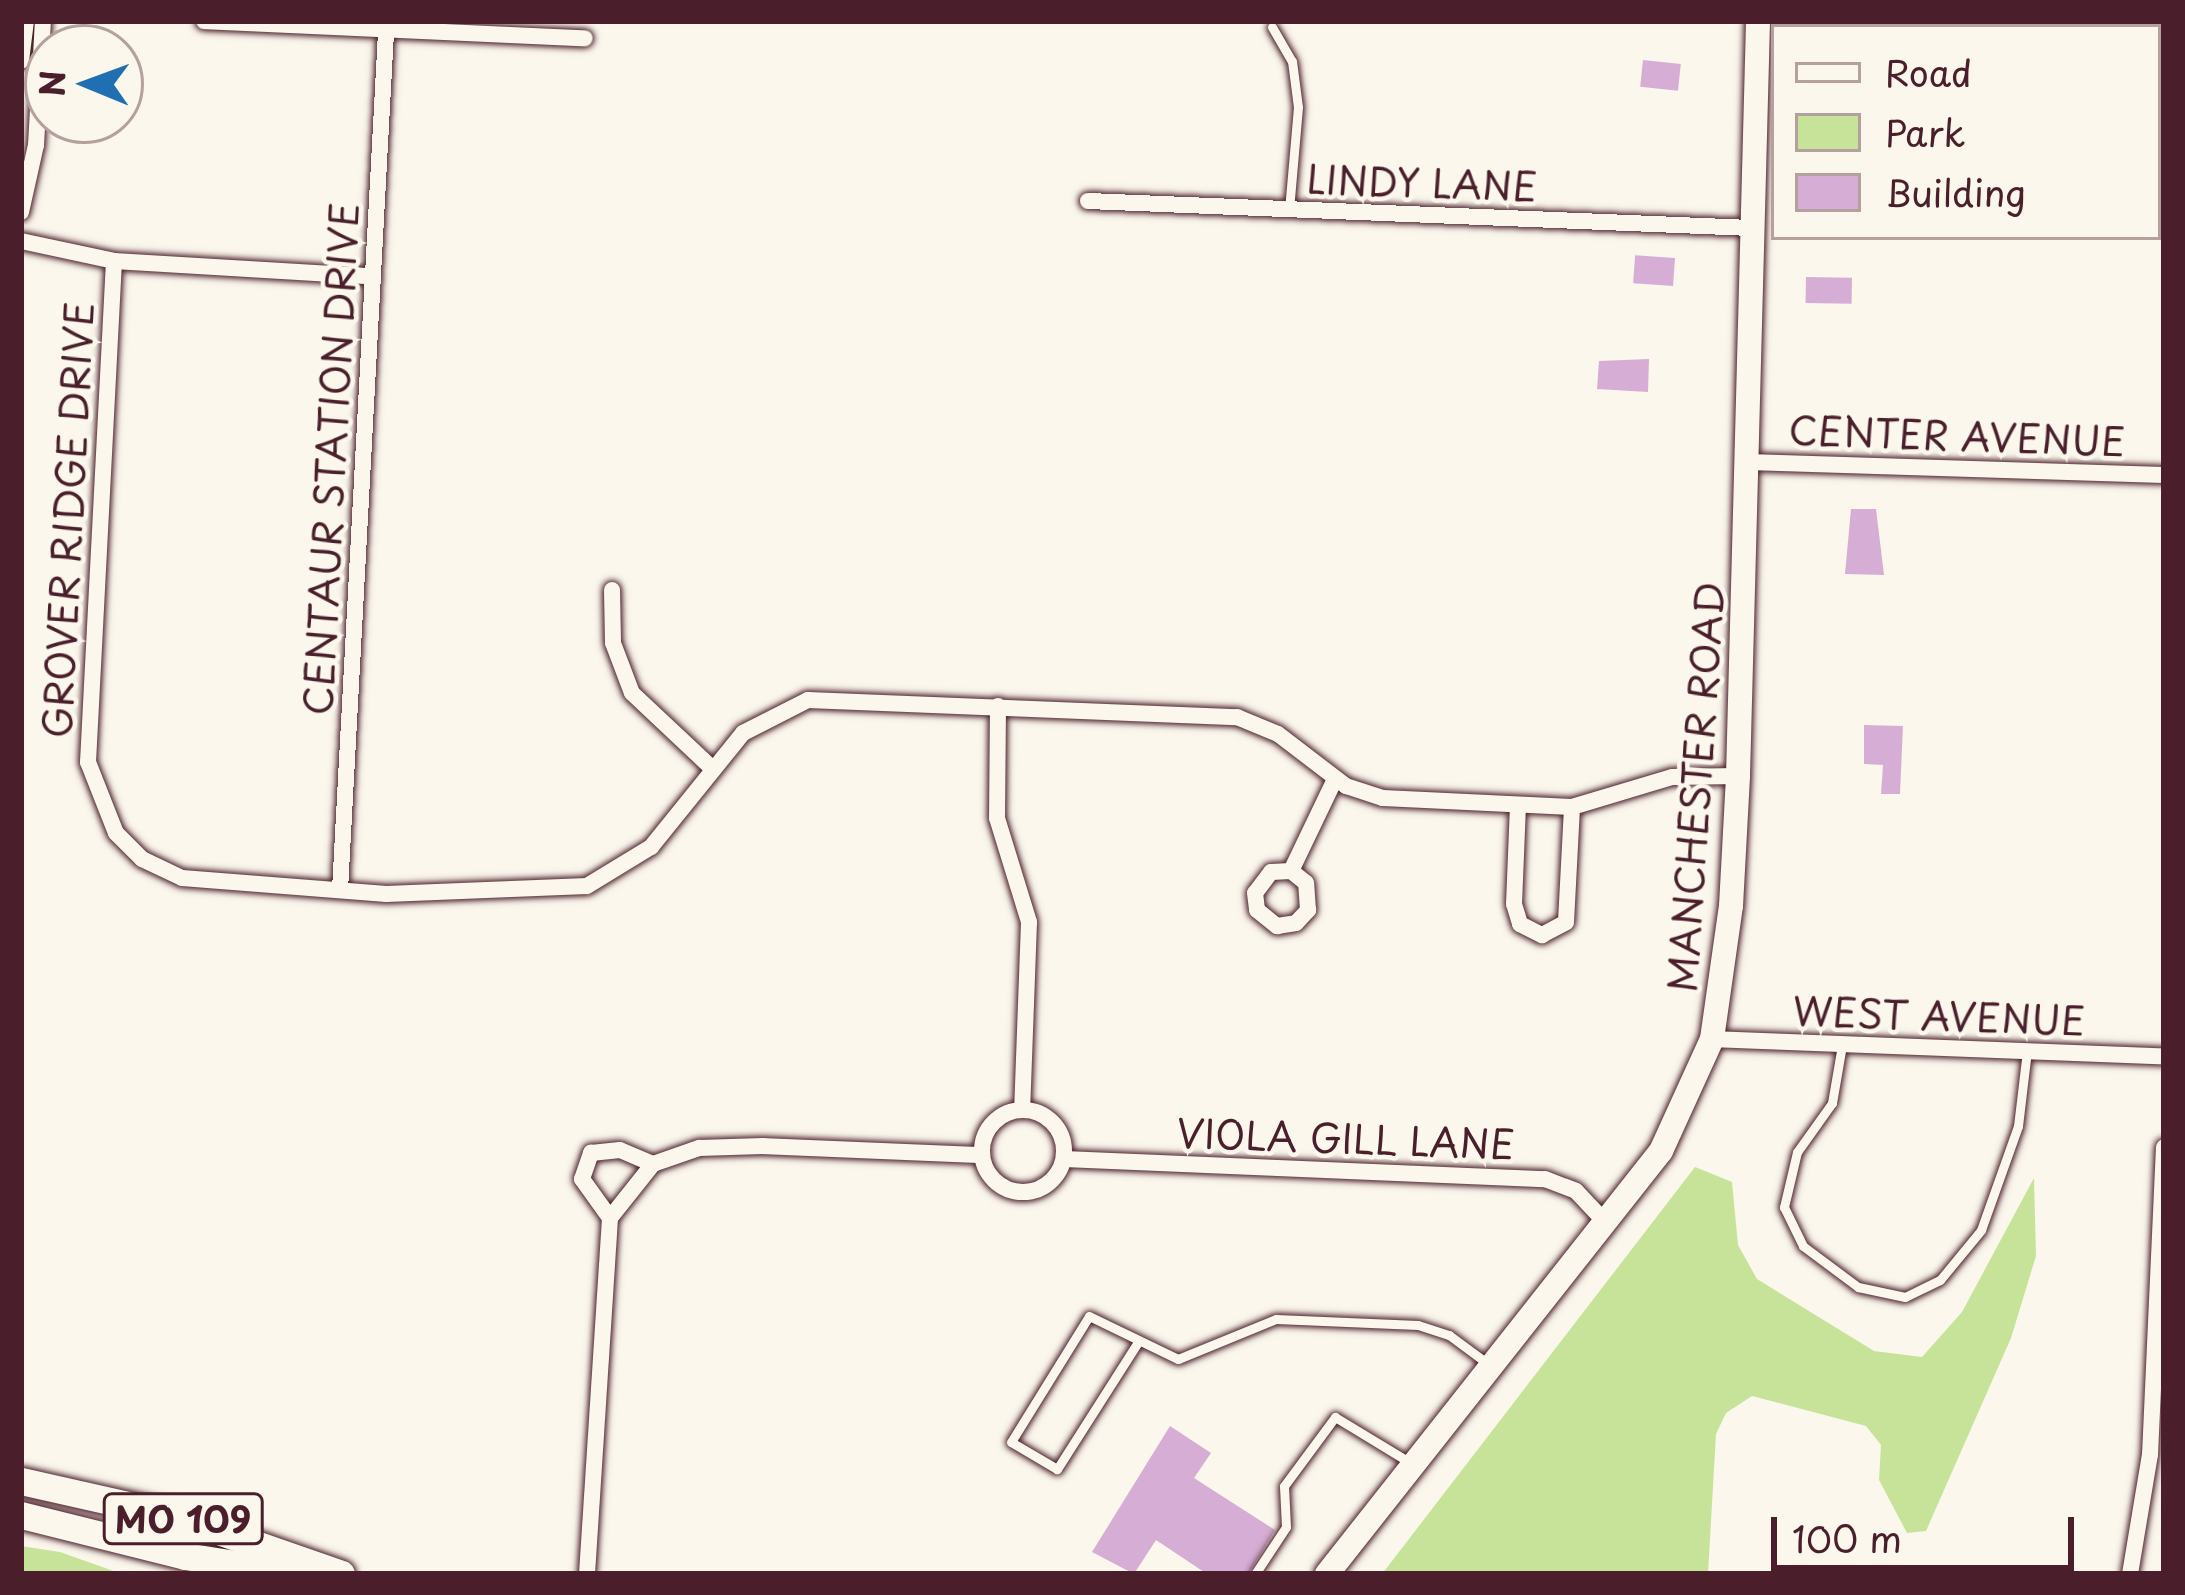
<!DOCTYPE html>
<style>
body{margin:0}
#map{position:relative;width:2185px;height:1595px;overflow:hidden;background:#fbf7ec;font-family:"Playpen Sans",sans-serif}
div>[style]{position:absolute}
.green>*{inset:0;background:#c7e39a}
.building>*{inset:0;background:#d6aed5;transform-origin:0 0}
.roads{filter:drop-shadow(0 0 3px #4a1f2b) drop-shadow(0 0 3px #4a1f2b)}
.lane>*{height:9px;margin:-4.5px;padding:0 4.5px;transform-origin:4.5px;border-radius:4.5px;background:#fbf7ec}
.street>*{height:16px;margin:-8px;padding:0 8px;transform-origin:8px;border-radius:8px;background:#fbf7ec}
.street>.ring{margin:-8px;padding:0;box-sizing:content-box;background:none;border:16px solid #fbf7ec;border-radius:50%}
.secondary>*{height:24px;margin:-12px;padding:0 12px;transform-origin:12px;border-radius:12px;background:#fbf7ec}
.primary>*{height:27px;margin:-13.5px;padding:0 13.5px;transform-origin:13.5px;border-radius:13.5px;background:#fbf7ec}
span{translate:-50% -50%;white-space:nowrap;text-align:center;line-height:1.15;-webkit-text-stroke:9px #fbf7ec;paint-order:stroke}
.shield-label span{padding:3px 9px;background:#fbf7ec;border:3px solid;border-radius:9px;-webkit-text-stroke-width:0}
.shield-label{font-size:36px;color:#4a1f2b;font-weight:700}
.street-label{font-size:39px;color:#4a1f2b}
.frame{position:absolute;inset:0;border:24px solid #4a1f2b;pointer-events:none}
.legend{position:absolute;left:1771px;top:24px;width:390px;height:216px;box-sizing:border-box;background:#fbf7ec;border:3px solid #b4a19f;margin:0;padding:15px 21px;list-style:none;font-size:36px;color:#4a1f2b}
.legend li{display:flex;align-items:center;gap:24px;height:60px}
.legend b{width:60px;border:3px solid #b4a19f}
.north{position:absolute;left:24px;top:24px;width:120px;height:120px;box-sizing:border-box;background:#fbf7ec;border:3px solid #b4a19f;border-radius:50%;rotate:271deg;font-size:33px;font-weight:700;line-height:48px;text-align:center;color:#4a1f2b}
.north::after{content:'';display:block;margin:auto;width:42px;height:54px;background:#1f6fb2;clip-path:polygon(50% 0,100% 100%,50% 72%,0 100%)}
.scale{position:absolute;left:1771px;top:1517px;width:303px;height:54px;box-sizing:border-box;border:6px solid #4a1f2b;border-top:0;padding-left:15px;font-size:36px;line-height:42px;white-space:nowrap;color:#4a1f2b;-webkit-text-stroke:9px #fbf7ec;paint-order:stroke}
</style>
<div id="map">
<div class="green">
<i style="clip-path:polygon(1695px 1167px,1732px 1182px,1738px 1245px,1757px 1279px,1874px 1351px,1922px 1357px,1962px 1312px,2034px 1178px,2036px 1256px,2011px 1338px,1926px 1531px,1907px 1533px,1879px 1480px,1881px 1445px,1866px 1426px,1752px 1396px,1726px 1413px,1716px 1434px,1708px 1574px,1382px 1574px)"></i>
<i style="clip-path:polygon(21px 1546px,60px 1552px,122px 1574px,21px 1574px)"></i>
</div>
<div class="building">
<i style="left:1876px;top:21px;width:63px;height:6px"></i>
<i style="left:1643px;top:60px;width:38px;height:27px;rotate:6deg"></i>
<i style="left:1675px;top:258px;width:28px;height:40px;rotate:94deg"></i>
<i style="left:1806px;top:277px;width:46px;height:26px;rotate:1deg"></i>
<i style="clip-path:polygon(1649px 359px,1648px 392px,1597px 389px,1599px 361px)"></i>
<i style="clip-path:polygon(1851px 509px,1876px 509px,1884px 575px,1845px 574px)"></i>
<i style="clip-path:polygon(1864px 725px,1903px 726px,1900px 794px,1881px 794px,1883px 765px,1864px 764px)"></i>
<i style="clip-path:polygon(1170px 1426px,1211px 1453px,1194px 1478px,1275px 1530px,1248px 1574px,1207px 1574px,1156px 1540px,1134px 1574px,1092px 1552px)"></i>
</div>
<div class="roads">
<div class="lane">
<i style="left:1272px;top:27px;width:39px;rotate:60deg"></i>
<i style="left:1292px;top:61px;width:46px;rotate:82.6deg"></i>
<i style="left:1298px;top:107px;width:102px;rotate:95deg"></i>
<i style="left:1839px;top:27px;width:6px;rotate:-90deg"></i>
<i style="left:1842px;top:1045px;width:59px;rotate:99.8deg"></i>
<i style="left:1832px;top:1103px;width:60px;rotate:125.5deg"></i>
<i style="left:1797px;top:1152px;width:57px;rotate:103.3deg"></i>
<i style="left:1784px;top:1207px;width:43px;rotate:64deg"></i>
<i style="left:1803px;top:1246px;width:69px;rotate:36.7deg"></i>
<i style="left:1858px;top:1287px;width:48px;rotate:12deg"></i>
<i style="left:1905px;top:1297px;width:39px;rotate:-26deg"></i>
<i style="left:1940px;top:1280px;width:65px;rotate:-50.6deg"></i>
<i style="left:1981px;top:1230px;width:110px;rotate:-70.4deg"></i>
<i style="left:2018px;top:1126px;width:76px;rotate:-83.2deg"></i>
<i style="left:1138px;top:1342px;width:151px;rotate:122.5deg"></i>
<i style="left:1057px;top:1469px;width:53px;rotate:-149.6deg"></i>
<i style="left:1011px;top:1442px;width:148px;rotate:-58.2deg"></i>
<i style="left:1089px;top:1316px;width:99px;rotate:25.8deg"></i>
<i style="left:1178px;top:1359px;width:106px;rotate:-22.2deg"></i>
<i style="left:1276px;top:1319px;width:142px;rotate:2.4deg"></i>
<i style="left:1418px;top:1325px;width:33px;rotate:18deg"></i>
<i style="left:1449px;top:1335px;width:49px;rotate:36.6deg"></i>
<i style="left:1255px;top:1574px;width:56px;rotate:-56.6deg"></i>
<i style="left:1286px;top:1527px;width:41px;rotate:-92.8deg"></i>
<i style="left:1284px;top:1486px;width:86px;rotate:-53.5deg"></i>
<i style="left:1335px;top:1417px;width:87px;rotate:31.3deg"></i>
</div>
<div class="street">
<i style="left:204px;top:21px;width:381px;rotate:2.6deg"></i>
<i style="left:1994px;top:27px;width:6px;rotate:-81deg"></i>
<i style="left:21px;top:61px;width:40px;rotate:-82.9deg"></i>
<i style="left:2158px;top:166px;width:6px"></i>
<i style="left:1088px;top:201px;width:666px;rotate:2.33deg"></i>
<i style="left:21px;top:212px;width:69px;rotate:-77.4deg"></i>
<i style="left:36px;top:145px;width:124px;rotate:-86.8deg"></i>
<i style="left:21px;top:241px;width:95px;rotate:12.1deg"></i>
<i style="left:114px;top:261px;width:256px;rotate:3.4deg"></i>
<i style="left:114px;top:261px;width:502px;rotate:92.97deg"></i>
<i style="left:88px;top:762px;width:76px;rotate:68.5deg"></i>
<i style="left:116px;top:833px;width:37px;rotate:45deg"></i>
<i style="left:142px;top:859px;width:44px;rotate:25.4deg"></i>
<i style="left:182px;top:878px;width:205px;rotate:4.5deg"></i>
<i style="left:386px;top:894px;width:201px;rotate:-2.3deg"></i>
<i style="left:587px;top:886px;width:75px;rotate:-31.4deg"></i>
<i style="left:651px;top:847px;width:146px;rotate:-51.1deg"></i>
<i style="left:743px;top:733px;width:73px;rotate:-26.9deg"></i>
<i style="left:808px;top:700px;width:429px;rotate:2.3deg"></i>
<i style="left:1237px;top:717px;width:44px;rotate:22.5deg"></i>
<i style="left:1278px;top:734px;width:86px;rotate:37.4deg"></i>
<i style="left:1346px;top:786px;width:39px;rotate:18deg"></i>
<i style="left:1383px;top:798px;width:189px;rotate:2.7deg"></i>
<i style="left:1572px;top:807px;width:104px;rotate:-16.7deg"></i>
<i style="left:1672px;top:777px;width:66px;rotate:-0.9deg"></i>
<i style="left:1748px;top:462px;width:416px;rotate:1.8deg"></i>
<i style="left:612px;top:590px;width:53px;rotate:88.9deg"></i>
<i style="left:613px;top:643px;width:53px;rotate:69.2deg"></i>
<i style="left:632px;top:693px;width:110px;rotate:43.2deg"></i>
<i style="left:998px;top:706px;width:112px;rotate:90.5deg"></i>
<i style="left:997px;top:818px;width:109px;rotate:72.9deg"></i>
<i style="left:1029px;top:922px;width:188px;rotate:92.1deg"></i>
<i style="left:1518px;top:805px;width:99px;rotate:92.3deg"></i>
<i style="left:1514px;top:904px;width:21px;rotate:73deg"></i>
<i style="left:1520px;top:924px;width:25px;rotate:27deg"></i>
<i style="left:1542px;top:935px;width:27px;rotate:-28deg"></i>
<i style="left:1566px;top:922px;width:115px;rotate:-87deg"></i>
<i style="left:1291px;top:871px;width:20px;rotate:177deg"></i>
<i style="left:1271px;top:872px;width:26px;rotate:127deg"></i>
<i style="left:1255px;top:893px;width:17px;rotate:83deg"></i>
<i style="left:1257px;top:910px;width:26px;rotate:39deg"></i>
<i style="left:1277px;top:926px;width:19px;rotate:-9deg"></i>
<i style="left:1296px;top:923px;width:18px;rotate:-47deg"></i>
<i style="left:1308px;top:910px;width:27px;rotate:-94deg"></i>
<i style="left:1306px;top:883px;width:19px;rotate:-141deg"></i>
<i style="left:1291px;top:871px;width:102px;rotate:-64.4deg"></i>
<i style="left:340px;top:890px;width:859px;rotate:-86.93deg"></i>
<i style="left:1712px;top:1039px;width:452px;rotate:2.2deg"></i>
<i class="ring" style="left:982px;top:1110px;width:66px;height:66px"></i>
<i style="left:1064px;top:1159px;width:481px;rotate:2.4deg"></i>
<i style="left:1545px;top:1179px;width:33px;rotate:21deg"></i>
<i style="left:1576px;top:1191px;width:45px;rotate:46.8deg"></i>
<i style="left:610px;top:1218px;width:48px;rotate:-125.7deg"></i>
<i style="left:582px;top:1179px;width:28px;rotate:-71deg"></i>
<i style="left:591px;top:1153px;width:29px;rotate:-6deg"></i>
<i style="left:620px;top:1150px;width:36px;rotate:23deg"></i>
<i style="left:587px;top:1574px;width:357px;rotate:-86.3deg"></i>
<i style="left:610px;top:1218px;width:69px;rotate:-51.5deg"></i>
<i style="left:653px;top:1164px;width:49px;rotate:-19.2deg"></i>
<i style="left:699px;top:1148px;width:64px;rotate:-1.8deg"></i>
<i style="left:763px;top:1146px;width:219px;rotate:2.4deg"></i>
<i style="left:2130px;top:1574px;width:121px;rotate:-80.5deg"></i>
<i style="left:2150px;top:1455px;width:308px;rotate:-87.4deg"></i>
</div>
<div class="secondary">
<i style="left:1327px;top:1574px;width:539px;rotate:-51.71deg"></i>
<i style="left:1661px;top:1151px;width:123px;rotate:-65.5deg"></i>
<i style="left:1712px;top:1039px;width:134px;rotate:-81.9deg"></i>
<i style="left:1731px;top:906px;width:130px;rotate:-86.9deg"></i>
<i style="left:1738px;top:776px;width:755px;rotate:-88.48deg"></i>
</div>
<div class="primary">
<i style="left:21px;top:1481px;width:155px;rotate:12.7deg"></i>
<i style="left:172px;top:1515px;width:179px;rotate:19.2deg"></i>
<i style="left:21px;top:1515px;width:169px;rotate:14deg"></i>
<i style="left:185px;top:1556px;width:115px;rotate:9deg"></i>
</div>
</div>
<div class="shield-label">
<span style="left:183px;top:1519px">MO 109</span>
</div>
<div class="street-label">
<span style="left:1422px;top:182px;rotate:2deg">LINDY LANE</span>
<span style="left:1957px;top:435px;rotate:2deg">CENTER AVENUE</span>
<span style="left:330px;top:459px;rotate:-87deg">CENTAUR STATION DRIVE</span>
<span style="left:67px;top:520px;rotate:-87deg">GROVER RIDGE DRIVE</span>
<span style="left:1695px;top:787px;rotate:-86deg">MANCHESTER ROAD</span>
<span style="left:1939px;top:1015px;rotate:2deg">WEST AVENUE</span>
<span style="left:1346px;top:1138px;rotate:2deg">VIOLA GILL LANE</span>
</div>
<div class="frame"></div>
<ul class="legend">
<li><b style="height:15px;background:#fbf7ec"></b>Road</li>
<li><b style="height:33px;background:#c7e39a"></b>Park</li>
<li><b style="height:33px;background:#d6aed5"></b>Building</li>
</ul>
<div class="north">N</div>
<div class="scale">100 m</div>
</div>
